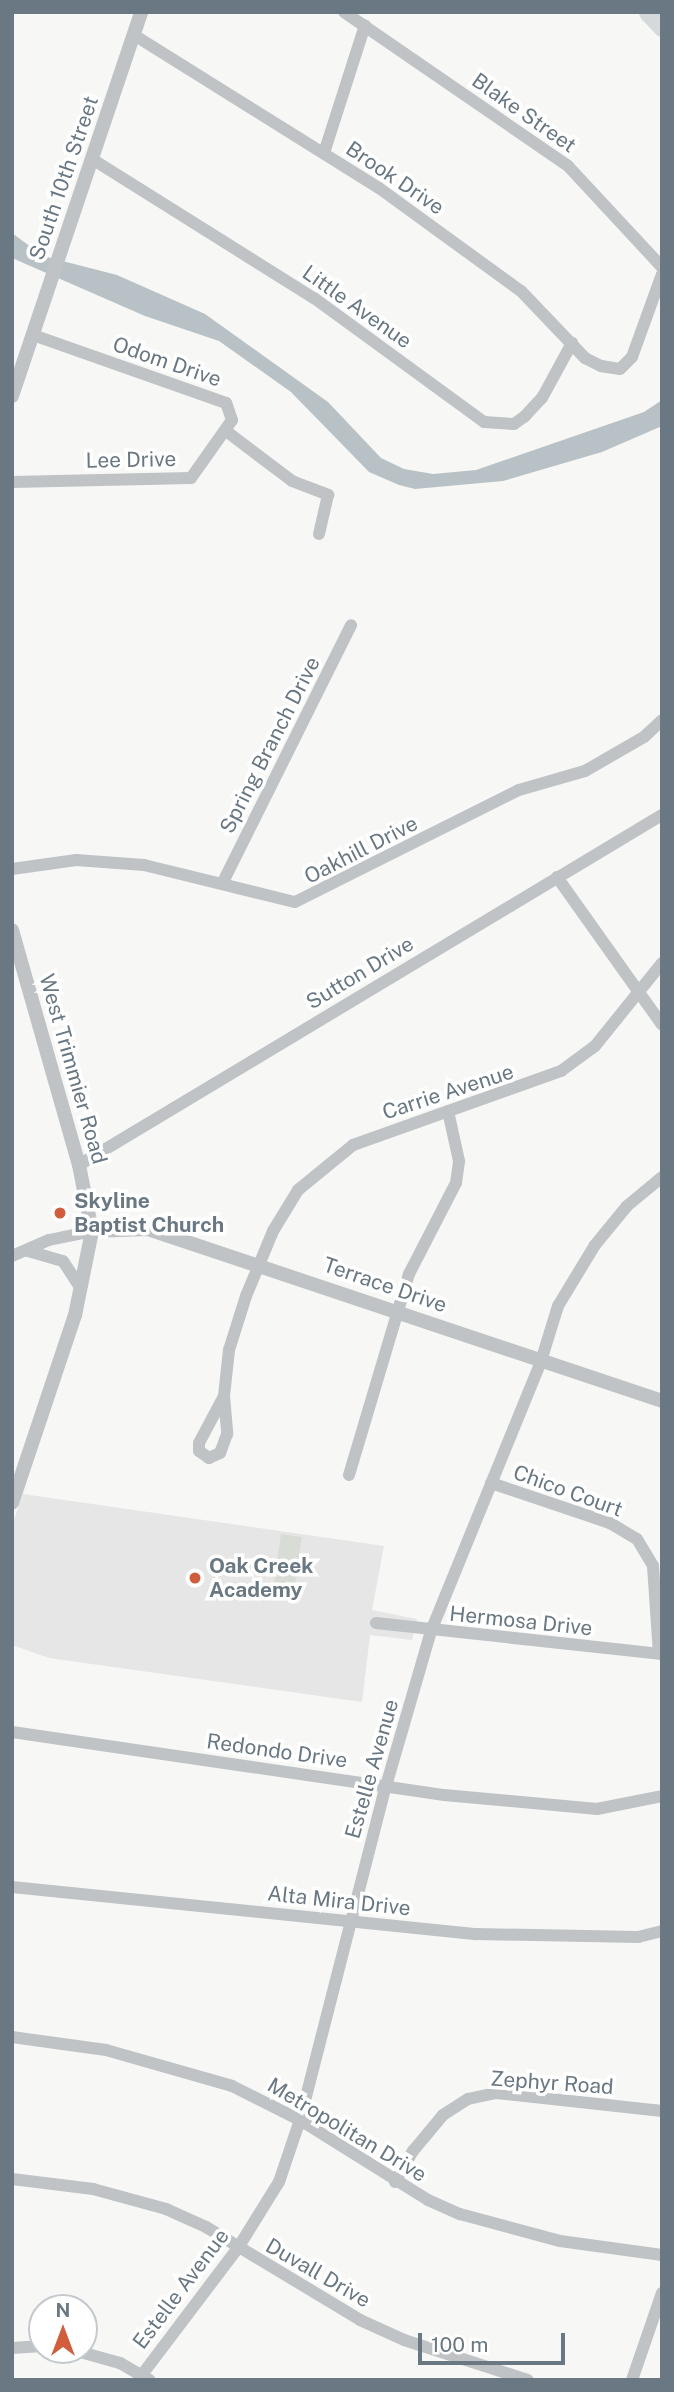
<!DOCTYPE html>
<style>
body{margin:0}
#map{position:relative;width:674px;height:2392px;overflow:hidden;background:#f7f7f5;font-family:"Public Sans",sans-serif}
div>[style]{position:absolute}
.built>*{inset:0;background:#e5e6e5}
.green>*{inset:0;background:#d7dcd5;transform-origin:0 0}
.water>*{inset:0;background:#b8c2c6}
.minor>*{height:12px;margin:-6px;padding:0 6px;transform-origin:6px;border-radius:6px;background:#bfc3c6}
.tertiary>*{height:14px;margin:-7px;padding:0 7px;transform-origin:7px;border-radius:7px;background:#bfc3c6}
.primary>*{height:19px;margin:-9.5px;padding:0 9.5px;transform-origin:9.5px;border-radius:9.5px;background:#d5d9dc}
.dots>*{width:19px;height:19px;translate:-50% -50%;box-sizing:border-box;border:4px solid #fff;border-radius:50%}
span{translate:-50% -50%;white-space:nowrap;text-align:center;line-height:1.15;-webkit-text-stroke:7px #fff;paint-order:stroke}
.street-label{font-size:21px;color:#6a7883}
.poi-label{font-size:21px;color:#6a7883;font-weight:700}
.left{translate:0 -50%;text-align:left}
.frame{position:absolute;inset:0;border:14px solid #6a7883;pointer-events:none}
.north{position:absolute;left:28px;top:2294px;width:70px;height:70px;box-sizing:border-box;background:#fff;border:2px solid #c3c9cd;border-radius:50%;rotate:0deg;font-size:19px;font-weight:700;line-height:28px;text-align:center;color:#6a7883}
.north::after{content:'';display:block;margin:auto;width:24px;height:32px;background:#d05e3d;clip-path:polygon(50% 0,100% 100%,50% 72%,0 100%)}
.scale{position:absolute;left:418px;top:2333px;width:147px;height:32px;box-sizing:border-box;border:4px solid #6a7883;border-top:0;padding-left:9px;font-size:21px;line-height:24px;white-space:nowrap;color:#6a7883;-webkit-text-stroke:5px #fff;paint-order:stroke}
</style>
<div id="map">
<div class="built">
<i style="clip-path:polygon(23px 1494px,384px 1546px,372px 1610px,417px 1619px,412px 1640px,370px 1635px,362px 1702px,49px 1658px,12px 1645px,12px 1525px)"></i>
</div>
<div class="green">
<i style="left:281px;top:1534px;width:21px;height:52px;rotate:8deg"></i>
</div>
<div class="water">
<i style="clip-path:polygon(12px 233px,43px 256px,117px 275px,205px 314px,328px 402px,381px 458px,404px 469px,433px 474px,476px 470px,644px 412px,662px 400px,662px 426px,602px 452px,503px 481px,415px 489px,399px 485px,369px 472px,291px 392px,219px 341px,145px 316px,12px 258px)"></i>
</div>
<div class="minor">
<i style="left:344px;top:12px;width:272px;rotate:34.5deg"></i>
<i style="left:568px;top:166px;width:138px;rotate:47.1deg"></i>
<i style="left:134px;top:35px;width:289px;rotate:32deg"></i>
<i style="left:379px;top:188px;width:175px;rotate:36deg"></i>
<i style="left:521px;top:291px;width:93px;rotate:46.3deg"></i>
<i style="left:585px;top:358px;width:18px;rotate:27deg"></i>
<i style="left:601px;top:366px;width:19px;rotate:9deg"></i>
<i style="left:620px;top:369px;width:17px;rotate:-45deg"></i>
<i style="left:632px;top:357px;width:88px;rotate:-70.1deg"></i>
<i style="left:324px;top:153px;width:134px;rotate:-72.2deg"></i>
<i style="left:92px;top:159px;width:262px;rotate:32.1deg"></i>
<i style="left:314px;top:298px;width:210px;rotate:36.1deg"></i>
<i style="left:484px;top:422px;width:30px;rotate:4deg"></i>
<i style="left:514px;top:424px;width:14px;rotate:-36deg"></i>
<i style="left:525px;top:416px;width:25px;rotate:-47deg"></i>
<i style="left:542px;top:398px;width:63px;rotate:-61.4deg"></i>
<i style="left:226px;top:431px;width:83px;rotate:37.1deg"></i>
<i style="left:292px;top:481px;width:39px;rotate:21deg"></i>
<i style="left:328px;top:495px;width:40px;rotate:103deg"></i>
<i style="left:12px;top:482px;width:179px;rotate:-1.3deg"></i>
<i style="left:191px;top:478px;width:71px;rotate:-54.7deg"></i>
<i style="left:232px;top:420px;width:18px;rotate:-109deg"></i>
<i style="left:226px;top:403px;width:205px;rotate:-160.6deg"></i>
<i style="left:12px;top:869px;width:65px;rotate:-8deg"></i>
<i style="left:76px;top:860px;width:68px;rotate:4.2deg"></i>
<i style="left:144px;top:865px;width:155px;rotate:13.8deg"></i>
<i style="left:295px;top:902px;width:250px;rotate:-26.6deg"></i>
<i style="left:519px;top:790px;width:69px;rotate:-16.1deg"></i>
<i style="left:585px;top:771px;width:68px;rotate:-30deg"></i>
<i style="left:644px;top:737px;width:25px;rotate:-43deg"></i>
<i style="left:557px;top:877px;width:181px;rotate:54.6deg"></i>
<i style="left:223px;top:882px;width:287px;rotate:-63.5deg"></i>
<i style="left:79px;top:1165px;width:680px;rotate:-30.98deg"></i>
<i style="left:28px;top:1251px;width:36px;rotate:16deg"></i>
<i style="left:63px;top:1261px;width:33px;rotate:57deg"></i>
<i style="left:12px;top:1256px;width:40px;rotate:-23.4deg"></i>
<i style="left:49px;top:1240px;width:44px;rotate:-11.8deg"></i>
<i style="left:224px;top:1396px;width:38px;rotate:85deg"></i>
<i style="left:227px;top:1434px;width:20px;rotate:110deg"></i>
<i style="left:220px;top:1453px;width:12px;rotate:156deg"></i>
<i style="left:209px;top:1458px;width:12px;rotate:-145deg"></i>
<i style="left:199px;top:1451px;width:8px;rotate:-90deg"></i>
<i style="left:199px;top:1443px;width:53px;rotate:-62deg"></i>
<i style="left:224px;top:1396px;width:46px;rotate:-83.8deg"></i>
<i style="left:229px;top:1350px;width:57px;rotate:-72.5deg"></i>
<i style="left:246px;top:1296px;width:70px;rotate:-67.4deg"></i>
<i style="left:273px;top:1231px;width:48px;rotate:-58.6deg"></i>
<i style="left:298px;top:1190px;width:71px;rotate:-39.3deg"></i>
<i style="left:353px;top:1145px;width:221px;rotate:-19.6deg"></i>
<i style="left:561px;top:1071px;width:42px;rotate:-36.3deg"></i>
<i style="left:595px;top:1046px;width:107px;rotate:-51.1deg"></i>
<i style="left:349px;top:1475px;width:210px;rotate:-73.4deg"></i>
<i style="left:409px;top:1274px;width:102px;rotate:-62.7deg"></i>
<i style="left:456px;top:1183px;width:22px;rotate:-82deg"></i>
<i style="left:459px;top:1161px;width:51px;rotate:-102.4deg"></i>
<i style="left:491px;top:1483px;width:126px;rotate:18.6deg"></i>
<i style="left:610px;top:1523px;width:31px;rotate:31deg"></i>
<i style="left:637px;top:1539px;width:31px;rotate:59deg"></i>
<i style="left:653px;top:1566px;width:88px;rotate:86.1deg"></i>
<i style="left:376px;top:1623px;width:288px;rotate:6.2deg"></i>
<i style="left:12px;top:1732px;width:437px;rotate:8.3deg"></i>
<i style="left:444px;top:1795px;width:154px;rotate:5.2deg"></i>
<i style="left:597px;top:1809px;width:66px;rotate:-11.3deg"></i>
<i style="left:12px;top:1887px;width:467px;rotate:5.8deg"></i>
<i style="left:477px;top:1934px;width:161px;rotate:1.1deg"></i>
<i style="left:638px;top:1937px;width:25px;rotate:-14deg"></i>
<i style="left:12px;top:2037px;width:95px;rotate:7.9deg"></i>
<i style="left:106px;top:2050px;width:131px;rotate:15.9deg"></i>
<i style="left:232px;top:2086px;width:76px;rotate:26.6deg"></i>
<i style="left:300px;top:2120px;width:151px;rotate:32deg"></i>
<i style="left:428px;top:2200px;width:35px;rotate:24deg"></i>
<i style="left:460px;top:2214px;width:104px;rotate:15.1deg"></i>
<i style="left:560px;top:2241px;width:103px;rotate:7.8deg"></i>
<i style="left:12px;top:2179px;width:82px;rotate:7deg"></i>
<i style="left:93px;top:2189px;width:76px;rotate:15.3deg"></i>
<i style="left:166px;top:2209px;width:44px;rotate:24.2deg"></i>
<i style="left:206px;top:2227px;width:180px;rotate:31.1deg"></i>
<i style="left:360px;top:2320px;width:48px;rotate:24.4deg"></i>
<i style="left:404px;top:2340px;width:130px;rotate:17.9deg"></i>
<i style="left:395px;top:2182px;width:36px;rotate:-60deg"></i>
<i style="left:413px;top:2151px;width:47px;rotate:-50.2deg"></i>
<i style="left:443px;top:2115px;width:30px;rotate:-33deg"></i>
<i style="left:468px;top:2099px;width:29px;rotate:-12deg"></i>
<i style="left:496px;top:2093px;width:167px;rotate:6.2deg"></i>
<i style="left:12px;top:2348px;width:30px;rotate:-4deg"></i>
<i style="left:73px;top:2350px;width:49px;rotate:15.5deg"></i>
<i style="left:120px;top:2363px;width:34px;rotate:30deg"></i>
<i style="left:138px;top:2380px;width:166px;rotate:-52.9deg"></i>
<i style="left:238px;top:2248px;width:78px;rotate:-58.2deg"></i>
<i style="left:279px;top:2182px;width:65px;rotate:-71.3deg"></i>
<i style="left:300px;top:2120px;width:345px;rotate:-75.6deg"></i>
<i style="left:386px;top:1786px;width:161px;rotate:-73.8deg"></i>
<i style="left:431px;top:1631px;width:292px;rotate:-67.8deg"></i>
<i style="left:541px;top:1361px;width:58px;rotate:-72.8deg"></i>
<i style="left:558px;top:1306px;width:71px;rotate:-58.8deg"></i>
<i style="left:595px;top:1245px;width:50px;rotate:-50.6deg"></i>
<i style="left:627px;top:1206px;width:45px;rotate:-39.6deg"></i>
<i style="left:632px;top:2380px;width:92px;rotate:-71deg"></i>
</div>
<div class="tertiary">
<i style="left:12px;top:396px;width:405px;rotate:-71.4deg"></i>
<i style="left:12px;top:930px;width:244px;rotate:74.1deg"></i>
<i style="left:79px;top:1165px;width:67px;rotate:78.9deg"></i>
<i style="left:92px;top:1231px;width:86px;rotate:101.4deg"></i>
<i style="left:75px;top:1315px;width:198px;rotate:108.5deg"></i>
<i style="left:92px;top:1231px;width:56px;rotate:-2deg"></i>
<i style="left:148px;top:1229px;width:542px;rotate:18.5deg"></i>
</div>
<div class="primary">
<i style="left:648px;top:12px;width:21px;rotate:47deg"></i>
</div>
<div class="dots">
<i style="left:60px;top:1213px;background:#d05e3d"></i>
<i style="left:195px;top:1578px;background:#d05e3d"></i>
</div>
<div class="street-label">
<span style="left:524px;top:113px;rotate:35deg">Blake Street</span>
<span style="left:64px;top:178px;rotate:-71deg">South 10th Street</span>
<span style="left:395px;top:178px;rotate:34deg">Brook Drive</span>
<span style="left:357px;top:307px;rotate:35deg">Little Avenue</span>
<span style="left:167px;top:362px;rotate:19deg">Odom Drive</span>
<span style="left:131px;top:460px;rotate:-1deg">Lee Drive</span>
<span style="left:270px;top:745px;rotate:-63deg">Spring Branch Drive</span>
<span style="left:361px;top:850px;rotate:-27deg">Oakhill Drive</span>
<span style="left:360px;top:973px;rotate:-31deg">Sutton Drive</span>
<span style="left:73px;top:1069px;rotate:74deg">West Trimmier Road</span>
<span style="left:448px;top:1092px;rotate:-18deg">Carrie Avenue</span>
<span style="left:385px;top:1285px;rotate:19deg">Terrace Drive</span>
<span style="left:568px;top:1491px;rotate:20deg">Chico Court</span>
<span style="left:521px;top:1621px;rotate:6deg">Hermosa Drive</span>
<span style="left:277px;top:1751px;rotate:8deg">Redondo Drive</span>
<span style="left:372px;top:1769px;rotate:-74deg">Estelle Avenue</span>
<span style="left:339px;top:1901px;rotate:6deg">Alta Mira Drive</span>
<span style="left:552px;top:2083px;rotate:4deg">Zephyr Road</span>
<span style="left:347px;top:2130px;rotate:31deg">Metropolitan Drive</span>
<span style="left:318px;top:2273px;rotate:30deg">Duvall Drive</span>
<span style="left:181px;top:2289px;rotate:-53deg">Estelle Avenue</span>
</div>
<div class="poi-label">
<span class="left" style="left:74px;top:1213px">Skyline<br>Baptist Church</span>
<span class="left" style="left:209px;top:1578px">Oak Creek<br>Academy</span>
</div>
<div class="frame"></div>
<div class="north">N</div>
<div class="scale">100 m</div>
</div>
